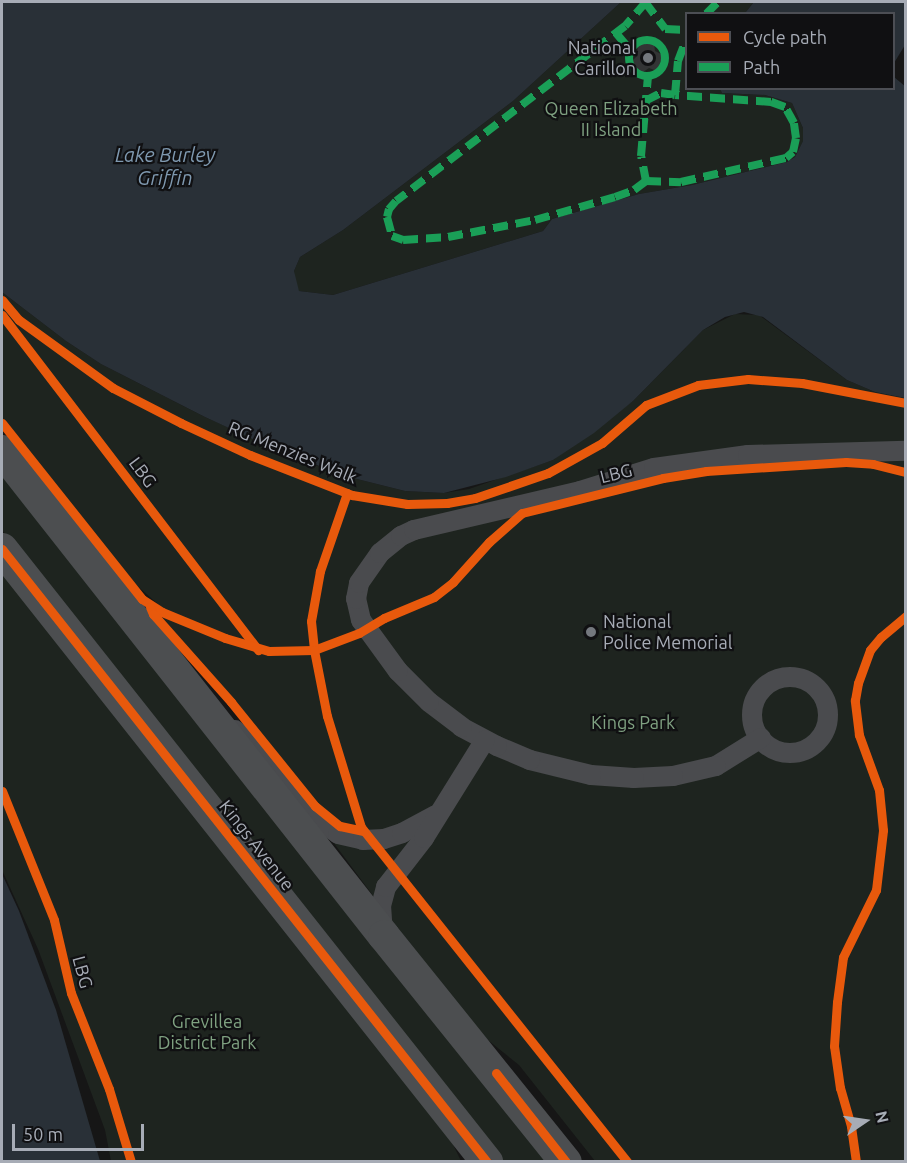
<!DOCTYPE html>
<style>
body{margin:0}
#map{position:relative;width:907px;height:1163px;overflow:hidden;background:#161616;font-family:Ubuntu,sans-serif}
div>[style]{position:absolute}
.green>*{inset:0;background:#1e241f}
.water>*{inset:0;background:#293037}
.building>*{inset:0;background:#333435}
.minor>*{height:20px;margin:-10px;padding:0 10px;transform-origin:10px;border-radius:10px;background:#4a4b4e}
.minor>.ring{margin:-10px;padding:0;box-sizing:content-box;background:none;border:20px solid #4a4b4e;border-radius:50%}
.primary>*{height:32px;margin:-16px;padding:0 16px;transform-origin:16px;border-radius:16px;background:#4c4e50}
.quiet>*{height:8px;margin-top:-4px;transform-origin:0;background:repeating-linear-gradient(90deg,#1a9f57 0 15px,transparent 0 23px)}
.quiet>.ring{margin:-4px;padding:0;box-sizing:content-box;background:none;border:8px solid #1a9f57;border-radius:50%}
.cycleway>*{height:9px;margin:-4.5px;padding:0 4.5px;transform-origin:4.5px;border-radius:4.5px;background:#e8590c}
.dots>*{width:16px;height:16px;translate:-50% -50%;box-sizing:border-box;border:3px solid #101012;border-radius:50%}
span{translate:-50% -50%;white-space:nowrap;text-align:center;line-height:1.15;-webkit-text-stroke:4.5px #101012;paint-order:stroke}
.poi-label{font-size:18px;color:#a7acb6}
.right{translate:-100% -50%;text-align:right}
.left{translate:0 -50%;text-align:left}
.park-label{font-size:18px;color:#7fa181}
.street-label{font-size:18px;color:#a7acb6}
.water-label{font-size:20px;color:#7f99b0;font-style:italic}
.frame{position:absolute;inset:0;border:3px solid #a7acb6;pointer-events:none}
.legend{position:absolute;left:685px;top:12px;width:210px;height:78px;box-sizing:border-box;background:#101012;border:2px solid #4c4e54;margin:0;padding:8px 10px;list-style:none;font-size:18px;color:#a7acb6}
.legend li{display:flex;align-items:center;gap:12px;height:30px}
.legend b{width:30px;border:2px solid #4c4e54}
.north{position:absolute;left:835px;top:1091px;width:60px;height:60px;-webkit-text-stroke:4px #101012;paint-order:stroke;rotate:77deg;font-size:16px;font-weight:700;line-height:24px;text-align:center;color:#a7acb6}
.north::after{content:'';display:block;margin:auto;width:21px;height:27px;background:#a7acb6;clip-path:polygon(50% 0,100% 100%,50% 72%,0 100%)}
.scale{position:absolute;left:12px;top:1124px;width:132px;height:27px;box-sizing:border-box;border:3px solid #a7acb6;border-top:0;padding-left:8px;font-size:18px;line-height:21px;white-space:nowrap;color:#a7acb6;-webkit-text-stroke:4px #101012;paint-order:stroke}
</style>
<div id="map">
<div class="green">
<i style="clip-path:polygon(621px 2px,754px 2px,745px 13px,686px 14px,686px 88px,720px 89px,722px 93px,765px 95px,792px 103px,803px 128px,803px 141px,795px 157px,787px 162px,692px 185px,639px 194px,552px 219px,543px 231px,333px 295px,299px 291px,295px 284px,294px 271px,300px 257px,343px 230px,513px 101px)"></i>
<i style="clip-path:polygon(2px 292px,66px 341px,101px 364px,205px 417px,298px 459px,353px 478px,405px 491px,444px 493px,469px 489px,553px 460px,633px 401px,703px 330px,735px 314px,759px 315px,847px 380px,875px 392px,905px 398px,905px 1161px,631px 1161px,367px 829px,343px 824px,314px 803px,227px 693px,156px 614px,160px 606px,133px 582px,2px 418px)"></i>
<i style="clip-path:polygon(2px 466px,548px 1161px,502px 1161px,2px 530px)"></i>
<i style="clip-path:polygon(2px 565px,448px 1134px,461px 1161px,111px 1161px,105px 1130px,38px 949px,2px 870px)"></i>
<i style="clip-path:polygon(333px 842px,370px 845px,389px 868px,374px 897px)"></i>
<i style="clip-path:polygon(396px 878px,527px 1042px,622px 1161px,595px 1161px,519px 1065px,478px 1032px,388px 918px)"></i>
</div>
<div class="water">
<i style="clip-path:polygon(2px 2px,621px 2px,513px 101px,343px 230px,300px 257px,294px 271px,299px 291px,333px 295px,543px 231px,552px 219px,639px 194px,692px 185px,787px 162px,795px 157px,803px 141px,803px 128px,792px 103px,765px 95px,722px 93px,720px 89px,894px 88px,894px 77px,906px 87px,905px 398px,875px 392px,847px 380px,763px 317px,744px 312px,725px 317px,703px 330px,633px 401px,594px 433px,553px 460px,506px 477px,444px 493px,405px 491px,353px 478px,283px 453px,205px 417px,101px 364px,66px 341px,2px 292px)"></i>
<i style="clip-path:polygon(754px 2px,905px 2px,905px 45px,894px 63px,894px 14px,745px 13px)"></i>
<i style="clip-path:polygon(2px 874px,19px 911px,56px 1010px,100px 1161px,2px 1161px)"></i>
</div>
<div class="building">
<i style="clip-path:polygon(654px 43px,655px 51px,663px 55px,657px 71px,649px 68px,640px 74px,632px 61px,638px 55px,637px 45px)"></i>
</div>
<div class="minor">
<i class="ring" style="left:752px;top:677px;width:56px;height:56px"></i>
<i style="left:235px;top:730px;width:33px;rotate:41deg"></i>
<i style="left:260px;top:752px;width:85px;rotate:50.3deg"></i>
<i style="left:314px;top:817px;width:29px;rotate:35deg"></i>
<i style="left:338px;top:834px;width:26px;rotate:13deg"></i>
<i style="left:363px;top:840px;width:21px;rotate:-3deg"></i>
<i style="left:384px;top:839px;width:19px;rotate:-18deg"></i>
<i style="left:402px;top:833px;width:38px;rotate:-28deg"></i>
<i style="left:761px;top:738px;width:53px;rotate:148.1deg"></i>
<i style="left:716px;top:766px;width:44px;rotate:166.9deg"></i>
<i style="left:673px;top:776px;width:39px;rotate:177deg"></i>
<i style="left:634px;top:778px;width:43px;rotate:-176deg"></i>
<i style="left:591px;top:775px;width:63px;rotate:-166.2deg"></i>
<i style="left:530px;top:760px;width:36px;rotate:-157deg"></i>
<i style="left:497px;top:746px;width:40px;rotate:-152deg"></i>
<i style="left:462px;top:727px;width:41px;rotate:-142.9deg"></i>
<i style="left:429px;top:702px;width:44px;rotate:-135deg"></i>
<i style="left:398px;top:671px;width:63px;rotate:-126deg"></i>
<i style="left:361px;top:620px;width:22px;rotate:-103deg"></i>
<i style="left:356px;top:599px;width:16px;rotate:-79deg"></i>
<i style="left:359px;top:583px;width:37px;rotate:-55deg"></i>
<i style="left:380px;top:553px;width:27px;rotate:-39deg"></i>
<i style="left:401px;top:536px;width:14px;rotate:-25deg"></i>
<i style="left:414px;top:530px;width:171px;rotate:-13.2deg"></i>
<i style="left:580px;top:491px;width:77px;rotate:-17.3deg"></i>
<i style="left:654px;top:468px;width:95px;rotate:-7.9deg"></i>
<i style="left:748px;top:455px;width:158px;rotate:-1.5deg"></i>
<i style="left:383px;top:934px;width:28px;rotate:-94deg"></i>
<i style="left:381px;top:906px;width:20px;rotate:-75deg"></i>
<i style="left:386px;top:887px;width:62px;rotate:-52.2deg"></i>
<i style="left:424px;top:838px;width:115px;rotate:-58.1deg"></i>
</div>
<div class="primary">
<i style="left:2px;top:451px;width:617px;rotate:51.78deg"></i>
<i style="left:384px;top:936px;width:290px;rotate:51.2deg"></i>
<i style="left:2px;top:549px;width:782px;rotate:51.65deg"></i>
</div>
<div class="quiet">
<i style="left:645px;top:2px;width:34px;rotate:53deg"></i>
<i style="left:665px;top:29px;width:21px;rotate:3deg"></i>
<i style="left:646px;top:2px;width:32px;rotate:131deg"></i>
<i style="left:625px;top:26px;width:288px;rotate:142.6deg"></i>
<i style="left:396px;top:201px;width:11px;rotate:131deg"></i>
<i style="left:389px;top:209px;width:8px;rotate:104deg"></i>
<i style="left:387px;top:217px;width:20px;rotate:75deg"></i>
<i style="left:392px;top:236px;width:12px;rotate:20deg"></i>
<i style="left:403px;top:240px;width:45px;rotate:-3.8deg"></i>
<i style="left:448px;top:237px;width:89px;rotate:-11.1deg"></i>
<i style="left:535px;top:220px;width:83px;rotate:-16deg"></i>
<i style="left:615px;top:197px;width:20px;rotate:-20deg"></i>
<i style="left:634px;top:190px;width:15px;rotate:-37deg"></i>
<i style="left:646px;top:181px;width:35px;rotate:2deg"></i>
<i style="left:681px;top:182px;width:108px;rotate:-12.9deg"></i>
<i style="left:786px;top:158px;width:9px;rotate:-41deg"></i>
<i style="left:793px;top:152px;width:14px;rotate:-78deg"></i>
<i style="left:796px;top:138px;width:15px;rotate:-98deg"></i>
<i style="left:794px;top:123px;width:18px;rotate:-119deg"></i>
<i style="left:785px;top:107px;width:15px;rotate:-160deg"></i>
<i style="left:771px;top:102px;width:96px;rotate:-175.8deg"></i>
<i style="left:675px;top:95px;width:34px;rotate:-85deg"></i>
<i style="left:678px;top:61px;width:22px;rotate:-69deg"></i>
<i style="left:706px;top:14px;width:17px;rotate:-45deg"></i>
<i style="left:616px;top:33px;width:23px;rotate:50deg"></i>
<i class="ring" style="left:629px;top:40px;width:28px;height:28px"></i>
<i style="left:645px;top:101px;width:18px;rotate:-27deg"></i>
<i style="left:661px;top:93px;width:14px;rotate:8deg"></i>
<i style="left:646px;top:181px;width:25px;rotate:-101deg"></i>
<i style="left:641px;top:156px;width:80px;rotate:-85deg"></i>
</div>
<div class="cycleway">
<i style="left:2px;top:300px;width:26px;rotate:50deg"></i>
<i style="left:19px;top:320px;width:116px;rotate:35.9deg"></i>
<i style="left:113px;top:388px;width:76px;rotate:27.2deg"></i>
<i style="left:181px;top:423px;width:76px;rotate:24.9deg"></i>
<i style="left:250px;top:455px;width:110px;rotate:21.4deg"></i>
<i style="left:352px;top:495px;width:56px;rotate:9.3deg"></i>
<i style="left:407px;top:504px;width:40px;rotate:-1.4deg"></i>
<i style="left:447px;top:503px;width:28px;rotate:-10deg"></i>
<i style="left:475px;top:498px;width:77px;rotate:-18.9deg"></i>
<i style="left:548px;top:473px;width:62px;rotate:-29.1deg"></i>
<i style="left:602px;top:443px;width:58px;rotate:-40.8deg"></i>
<i style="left:646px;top:405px;width:56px;rotate:-21deg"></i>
<i style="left:698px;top:385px;width:50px;rotate:-6.8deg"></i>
<i style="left:748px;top:379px;width:54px;rotate:4.2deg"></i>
<i style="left:802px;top:383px;width:106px;rotate:10.9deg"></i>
<i style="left:2px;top:315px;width:422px;rotate:52.6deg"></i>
<i style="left:2px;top:423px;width:225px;rotate:51.5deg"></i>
<i style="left:142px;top:599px;width:24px;rotate:33deg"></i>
<i style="left:162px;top:612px;width:68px;rotate:22.4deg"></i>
<i style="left:225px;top:638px;width:46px;rotate:16.5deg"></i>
<i style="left:269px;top:651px;width:45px;rotate:-1.3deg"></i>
<i style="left:314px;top:650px;width:48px;rotate:-20.7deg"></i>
<i style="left:359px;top:633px;width:29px;rotate:-31deg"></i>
<i style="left:384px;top:618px;width:54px;rotate:-22.8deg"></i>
<i style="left:434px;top:597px;width:24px;rotate:-38deg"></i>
<i style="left:453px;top:582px;width:54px;rotate:-48deg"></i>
<i style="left:489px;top:542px;width:44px;rotate:-41.3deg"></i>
<i style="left:522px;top:513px;width:145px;rotate:-13.9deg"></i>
<i style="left:663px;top:478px;width:44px;rotate:-9.2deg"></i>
<i style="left:706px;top:471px;width:140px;rotate:-3.7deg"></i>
<i style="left:846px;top:462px;width:27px;rotate:4deg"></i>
<i style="left:873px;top:464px;width:34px;rotate:14deg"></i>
<i style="left:347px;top:493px;width:83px;rotate:109.1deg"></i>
<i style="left:320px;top:571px;width:51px;rotate:100.2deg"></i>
<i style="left:311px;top:621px;width:29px;rotate:84deg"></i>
<i style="left:314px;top:650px;width:67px;rotate:78.9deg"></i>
<i style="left:327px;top:716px;width:116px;rotate:73deg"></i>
<i style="left:361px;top:827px;width:428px;rotate:51.5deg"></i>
<i style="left:2px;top:549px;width:782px;rotate:51.65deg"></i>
<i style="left:150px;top:607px;width:8px;rotate:67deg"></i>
<i style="left:153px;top:614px;width:118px;rotate:48.4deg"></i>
<i style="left:231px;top:702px;width:134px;rotate:51.1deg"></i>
<i style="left:315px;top:806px;width:32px;rotate:39deg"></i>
<i style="left:340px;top:826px;width:24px;rotate:12deg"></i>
<i style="left:2px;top:791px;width:139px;rotate:68deg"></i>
<i style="left:54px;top:920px;width:75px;rotate:76.9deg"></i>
<i style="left:71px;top:993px;width:103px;rotate:68.4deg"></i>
<i style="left:109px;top:1089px;width:76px;rotate:73.2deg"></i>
<i style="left:496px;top:1073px;width:113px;rotate:51.8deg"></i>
<i style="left:856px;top:1162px;width:36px;rotate:-98deg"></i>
<i style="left:851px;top:1126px;width:40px;rotate:-106deg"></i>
<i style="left:840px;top:1088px;width:42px;rotate:-98.1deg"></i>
<i style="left:834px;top:1046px;width:44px;rotate:-86.1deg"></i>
<i style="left:837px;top:1002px;width:45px;rotate:-82.4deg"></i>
<i style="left:843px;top:957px;width:75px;rotate:-63.8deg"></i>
<i style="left:876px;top:890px;width:60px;rotate:-83.3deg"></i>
<i style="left:883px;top:830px;width:40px;rotate:-95.7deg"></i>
<i style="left:879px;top:790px;width:59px;rotate:-110deg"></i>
<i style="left:859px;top:735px;width:35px;rotate:-97deg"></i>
<i style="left:855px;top:700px;width:17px;rotate:-80deg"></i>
<i style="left:858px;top:683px;width:35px;rotate:-70deg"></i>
<i style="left:870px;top:650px;width:17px;rotate:-50deg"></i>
<i style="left:881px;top:637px;width:33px;rotate:-40deg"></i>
</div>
<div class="dots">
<i style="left:648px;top:58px;background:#74787e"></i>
<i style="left:591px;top:632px;background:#74787e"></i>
</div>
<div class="poi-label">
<span class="right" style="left:636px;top:58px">National<br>Carillon</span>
<span class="left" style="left:603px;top:632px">National<br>Police Memorial</span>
</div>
<div class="park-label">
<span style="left:611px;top:119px">Queen Elizabeth<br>II Island</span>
<span style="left:633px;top:722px">Kings Park</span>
<span style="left:207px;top:1032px">Grevillea<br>District Park</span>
</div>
<div class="street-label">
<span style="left:293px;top:452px;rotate:22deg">RG Menzies Walk</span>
<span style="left:143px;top:472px;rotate:53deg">LBG</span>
<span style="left:616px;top:473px;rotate:-14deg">LBG</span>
<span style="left:257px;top:845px;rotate:52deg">Kings Avenue</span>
<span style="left:83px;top:972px;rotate:75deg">LBG</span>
</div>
<div class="water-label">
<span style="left:165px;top:166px">Lake Burley<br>Griffin</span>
</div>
<div class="frame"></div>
<ul class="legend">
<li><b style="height:8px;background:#e8590c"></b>Cycle path</li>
<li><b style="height:8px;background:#1a9f57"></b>Path</li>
</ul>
<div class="north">N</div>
<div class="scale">50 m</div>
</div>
